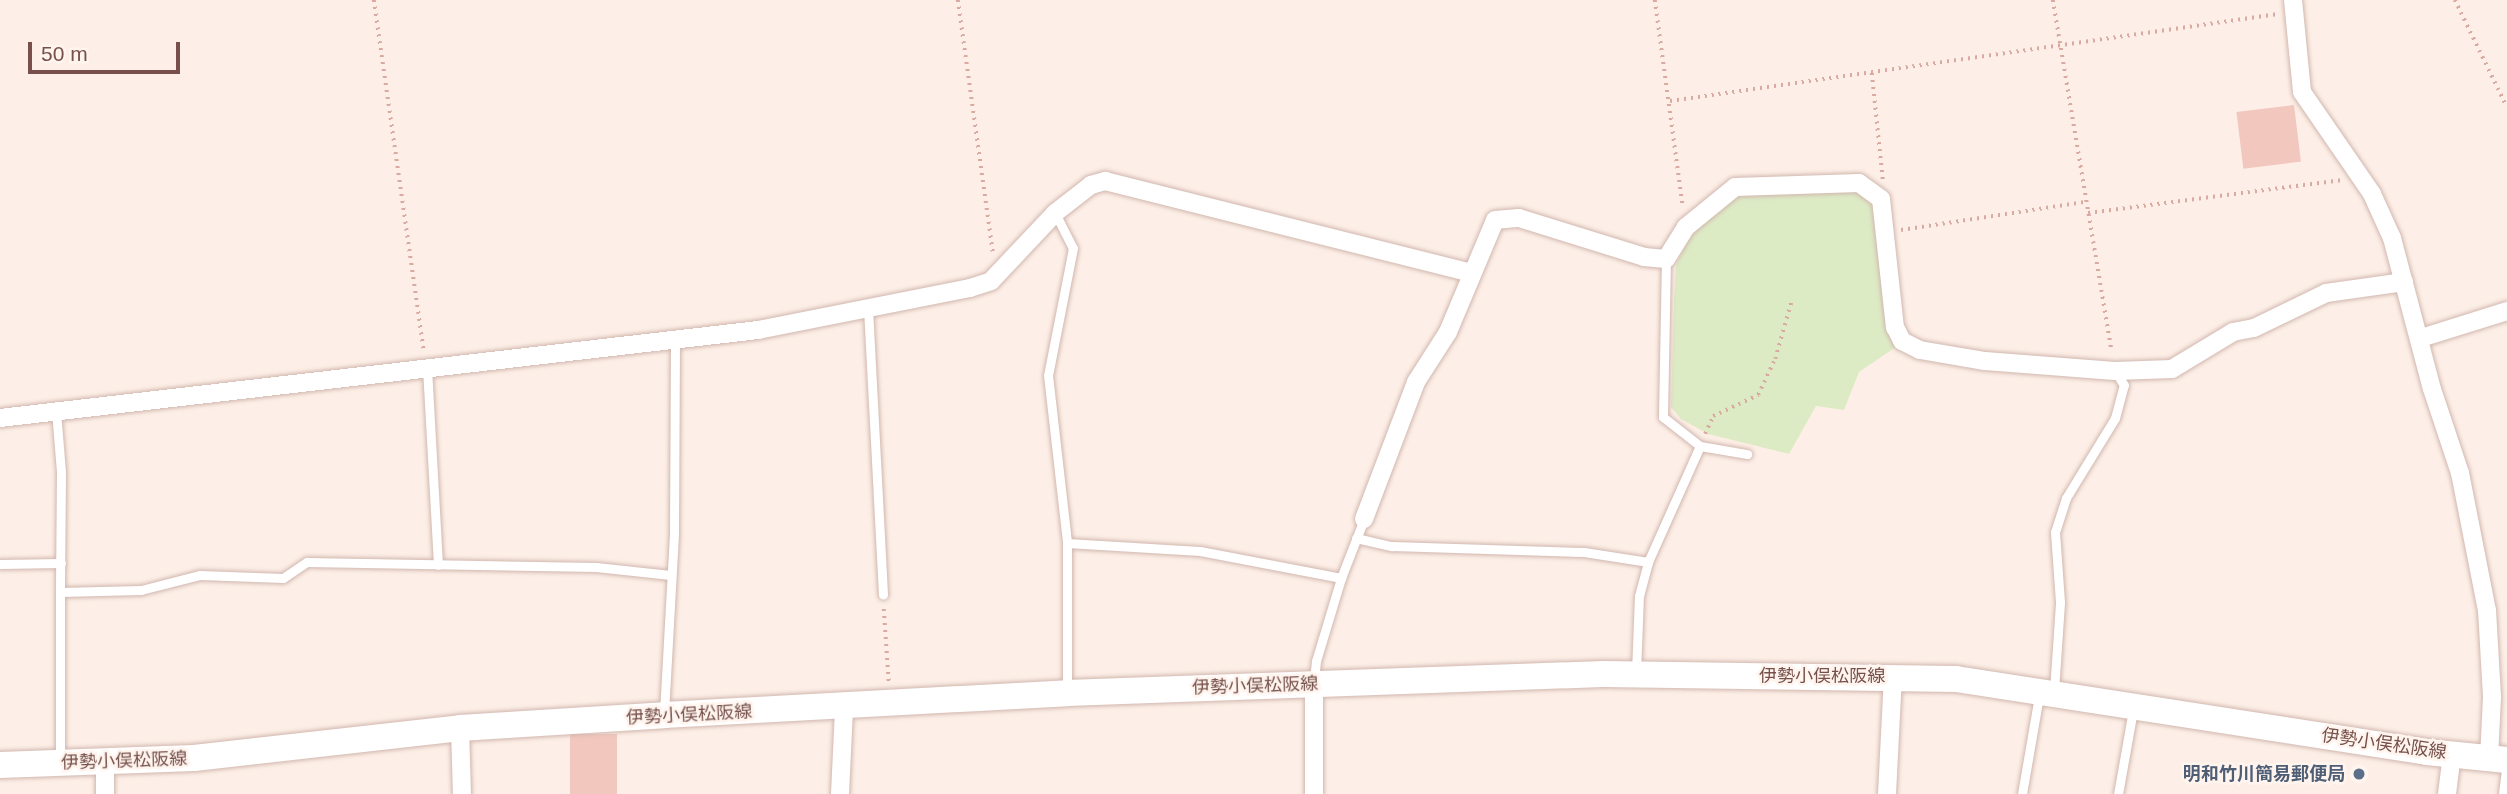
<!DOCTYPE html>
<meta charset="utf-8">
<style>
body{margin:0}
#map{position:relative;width:2507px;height:794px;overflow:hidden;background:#fdefe7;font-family:Arial,"Noto Sans JP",sans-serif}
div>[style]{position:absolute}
.green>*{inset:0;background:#ddebc5}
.building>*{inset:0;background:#f2c7be;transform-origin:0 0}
.path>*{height:3.5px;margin-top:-1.75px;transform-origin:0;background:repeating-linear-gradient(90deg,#d8aaa1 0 2px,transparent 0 7px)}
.roads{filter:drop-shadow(0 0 2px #d1b7af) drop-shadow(0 0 2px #d1b7af)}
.lane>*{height:9px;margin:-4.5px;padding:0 4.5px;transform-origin:4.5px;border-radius:4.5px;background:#fff}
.street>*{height:18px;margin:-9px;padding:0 9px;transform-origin:9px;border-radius:9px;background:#fff}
.secondary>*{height:26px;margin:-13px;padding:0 13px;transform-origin:13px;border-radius:13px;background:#fff}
.dots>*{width:19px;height:19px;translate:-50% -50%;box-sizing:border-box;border:4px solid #fff4ee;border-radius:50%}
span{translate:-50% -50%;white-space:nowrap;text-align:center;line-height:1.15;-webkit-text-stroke:5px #fff4ee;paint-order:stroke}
.street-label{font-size:18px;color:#77504b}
.service-label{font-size:18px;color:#4e5e75;font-weight:700}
.right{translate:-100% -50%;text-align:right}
.scale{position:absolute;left:28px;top:42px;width:152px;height:32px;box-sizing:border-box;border:4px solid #77504b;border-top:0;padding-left:9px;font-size:21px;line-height:24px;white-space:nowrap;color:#77504b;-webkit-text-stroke:5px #fff4ee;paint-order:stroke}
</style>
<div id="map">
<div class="green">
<i style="clip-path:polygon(1845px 186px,1874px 198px,1888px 329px,1896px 347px,1859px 372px,1844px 410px,1816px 406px,1789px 454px,1708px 434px,1681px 419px,1671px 407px,1674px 301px,1676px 265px,1693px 229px,1740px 191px)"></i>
</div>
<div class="building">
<i style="left:2294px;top:105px;width:57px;height:58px;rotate:83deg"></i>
<i style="left:617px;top:734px;width:60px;height:47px;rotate:90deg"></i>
</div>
<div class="path">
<i style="left:374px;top:0;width:356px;rotate:81.9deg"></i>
<i style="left:958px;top:0;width:254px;rotate:82.1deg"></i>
<i style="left:1655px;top:0;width:208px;rotate:82.3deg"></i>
<i style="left:2053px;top:0;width:357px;rotate:80.5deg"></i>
<i style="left:2455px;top:0;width:119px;rotate:64.1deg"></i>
<i style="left:1872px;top:73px;width:107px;rotate:84.1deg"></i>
<i style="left:1670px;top:101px;width:614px;rotate:-8.14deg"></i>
<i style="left:2088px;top:213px;width:255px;rotate:-7.4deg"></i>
<i style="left:1901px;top:230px;width:186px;rotate:-8.7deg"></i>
<i style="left:1705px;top:434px;width:20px;rotate:-66deg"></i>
<i style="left:1713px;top:416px;width:50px;rotate:-25deg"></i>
<i style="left:1758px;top:395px;width:40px;rotate:-65deg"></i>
<i style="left:1775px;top:359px;width:62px;rotate:-74.2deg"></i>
<i style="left:884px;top:609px;width:73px;rotate:86.1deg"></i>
</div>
<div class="roads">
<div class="lane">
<i style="left:1055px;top:213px;width:39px;rotate:63deg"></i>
<i style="left:1073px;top:248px;width:129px;rotate:101.1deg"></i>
<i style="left:1048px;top:375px;width:169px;rotate:83.5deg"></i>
<i style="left:1067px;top:543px;width:147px;rotate:90deg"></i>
<i style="left:1666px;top:259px;width:158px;rotate:91.1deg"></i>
<i style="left:1663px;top:417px;width:47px;rotate:38.1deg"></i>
<i style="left:1700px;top:446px;width:48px;rotate:9.7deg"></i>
<i style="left:868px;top:308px;width:287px;rotate:87deg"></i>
<i style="left:427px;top:368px;width:197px;rotate:86.8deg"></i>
<i style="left:56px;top:411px;width:61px;rotate:85.3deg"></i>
<i style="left:61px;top:472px;width:120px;rotate:90.5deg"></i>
<i style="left:60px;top:592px;width:81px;rotate:-1.4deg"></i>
<i style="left:141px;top:590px;width:61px;rotate:-14.3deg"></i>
<i style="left:200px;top:575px;width:83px;rotate:2.1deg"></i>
<i style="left:283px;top:578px;width:29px;rotate:-34deg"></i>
<i style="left:307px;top:562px;width:289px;rotate:1deg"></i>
<i style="left:596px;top:567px;width:75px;rotate:6.1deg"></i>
<i style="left:1356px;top:538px;width:37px;rotate:13deg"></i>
<i style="left:1392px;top:546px;width:192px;rotate:1.8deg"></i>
<i style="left:1584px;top:552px;width:65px;rotate:8.9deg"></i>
<i style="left:1067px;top:543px;width:133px;rotate:3.4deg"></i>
<i style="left:1200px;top:551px;width:144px;rotate:10.8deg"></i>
<i style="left:0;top:564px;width:61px;rotate:-0.9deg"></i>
<i style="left:60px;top:592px;width:170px;rotate:90deg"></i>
<i style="left:1636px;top:673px;width:77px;rotate:-87.8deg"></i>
<i style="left:1639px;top:596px;width:35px;rotate:-75deg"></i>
<i style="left:1648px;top:562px;width:127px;rotate:-65.9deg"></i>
<i style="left:1314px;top:680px;width:19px;rotate:-84deg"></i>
<i style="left:1316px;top:661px;width:87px;rotate:-73.2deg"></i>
<i style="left:1341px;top:578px;width:63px;rotate:-68.7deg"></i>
<i style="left:2054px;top:691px;width:89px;rotate:-86.1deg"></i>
<i style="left:2060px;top:602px;width:70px;rotate:-94.1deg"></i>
<i style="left:2055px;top:532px;width:36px;rotate:-72deg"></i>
<i style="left:2066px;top:498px;width:94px;rotate:-58.5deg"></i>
<i style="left:2115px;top:418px;width:34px;rotate:-75deg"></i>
<i style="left:2124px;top:385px;width:17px;rotate:-123deg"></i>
<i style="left:664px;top:713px;width:181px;rotate:-86.8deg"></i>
<i style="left:674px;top:532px;width:193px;rotate:-89.7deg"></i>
<i style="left:2022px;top:794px;width:99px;rotate:-80.2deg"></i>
<i style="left:2118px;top:794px;width:85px;rotate:-79.9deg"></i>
<i style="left:2503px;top:794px;width:33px;rotate:-83deg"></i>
</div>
<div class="street">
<i style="left:2293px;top:0;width:92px;rotate:84.4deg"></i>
<i style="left:2302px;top:92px;width:124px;rotate:55.5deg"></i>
<i style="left:2372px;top:194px;width:48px;rotate:65.6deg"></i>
<i style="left:2392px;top:238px;width:156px;rotate:75.2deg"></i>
<i style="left:2432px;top:389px;width:89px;rotate:71.6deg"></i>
<i style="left:2460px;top:473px;width:140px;rotate:78.9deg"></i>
<i style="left:2487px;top:610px;width:87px;rotate:86.7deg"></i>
<i style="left:2492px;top:697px;width:61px;rotate:92.8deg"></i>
<i style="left:2421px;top:338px;width:90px;rotate:-17.4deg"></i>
<i style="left:0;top:418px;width:763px;rotate:-6.62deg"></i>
<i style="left:758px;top:330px;width:216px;rotate:-11.2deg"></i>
<i style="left:970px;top:288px;width:22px;rotate:-18deg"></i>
<i style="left:991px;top:281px;width:93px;rotate:-46.7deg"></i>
<i style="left:1055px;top:213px;width:46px;rotate:-37.9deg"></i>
<i style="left:1091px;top:185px;width:15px;rotate:-16deg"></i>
<i style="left:1105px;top:181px;width:377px;rotate:14.1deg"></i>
<i style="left:1364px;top:519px;width:147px;rotate:-69.2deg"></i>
<i style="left:1416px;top:382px;width:59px;rotate:-57.4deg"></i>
<i style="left:1448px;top:332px;width:121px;rotate:-67.2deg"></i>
<i style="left:1495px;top:220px;width:24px;rotate:-5deg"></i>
<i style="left:1519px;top:218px;width:131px;rotate:17.3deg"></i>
<i style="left:1644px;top:257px;width:22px;rotate:5deg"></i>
<i style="left:1666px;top:259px;width:38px;rotate:-58deg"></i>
<i style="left:1686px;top:227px;width:63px;rotate:-39.2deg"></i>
<i style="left:1735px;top:187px;width:124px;rotate:-1.8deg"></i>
<i style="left:1859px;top:183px;width:27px;rotate:36deg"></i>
<i style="left:1881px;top:199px;width:129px;rotate:83.8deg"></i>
<i style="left:1895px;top:327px;width:16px;rotate:63deg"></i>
<i style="left:1902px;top:341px;width:20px;rotate:27deg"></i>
<i style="left:1920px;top:350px;width:66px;rotate:9.6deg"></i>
<i style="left:1985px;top:361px;width:130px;rotate:4.4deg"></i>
<i style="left:2115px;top:371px;width:57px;rotate:-2deg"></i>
<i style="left:2172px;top:369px;width:71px;rotate:-31.2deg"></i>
<i style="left:2233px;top:332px;width:21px;rotate:-11deg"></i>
<i style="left:2254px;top:328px;width:80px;rotate:-25.9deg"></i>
<i style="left:2326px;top:293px;width:79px;rotate:-8deg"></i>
<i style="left:1314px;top:685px;width:109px;rotate:90deg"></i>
<i style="left:460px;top:728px;width:66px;rotate:88.3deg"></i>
<i style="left:105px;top:762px;width:32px;rotate:90deg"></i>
<i style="left:840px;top:794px;width:86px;rotate:-87.3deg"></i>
<i style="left:1887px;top:794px;width:118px;rotate:-87.1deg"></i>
<i style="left:2447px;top:794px;width:40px;rotate:-82.9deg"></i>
</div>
<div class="secondary">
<i style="left:0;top:765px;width:194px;rotate:-2.1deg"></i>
<i style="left:194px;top:758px;width:268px;rotate:-6.4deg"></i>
<i style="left:460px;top:728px;width:204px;rotate:-3.6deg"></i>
<i style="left:664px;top:715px;width:404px;rotate:-3.1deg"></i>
<i style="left:1067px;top:693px;width:536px;rotate:-2.03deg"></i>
<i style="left:1603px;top:674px;width:353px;rotate:0.8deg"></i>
<i style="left:1956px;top:679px;width:477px;rotate:8.8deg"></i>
<i style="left:2427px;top:752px;width:80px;rotate:5.7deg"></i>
</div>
</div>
<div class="dots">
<i style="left:2359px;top:774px;background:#5c6f8a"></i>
</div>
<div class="street-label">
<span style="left:1822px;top:676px">伊勢小俣松阪線</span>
<span style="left:1255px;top:686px;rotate:-2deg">伊勢小俣松阪線</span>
<span style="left:689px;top:715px;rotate:-3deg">伊勢小俣松阪線</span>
<span style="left:2384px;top:744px;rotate:8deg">伊勢小俣松阪線</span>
<span style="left:124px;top:761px;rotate:-2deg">伊勢小俣松阪線</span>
</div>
<div class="service-label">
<span class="right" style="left:2345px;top:774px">明和竹川簡易郵便局</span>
</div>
<div class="scale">50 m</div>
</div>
